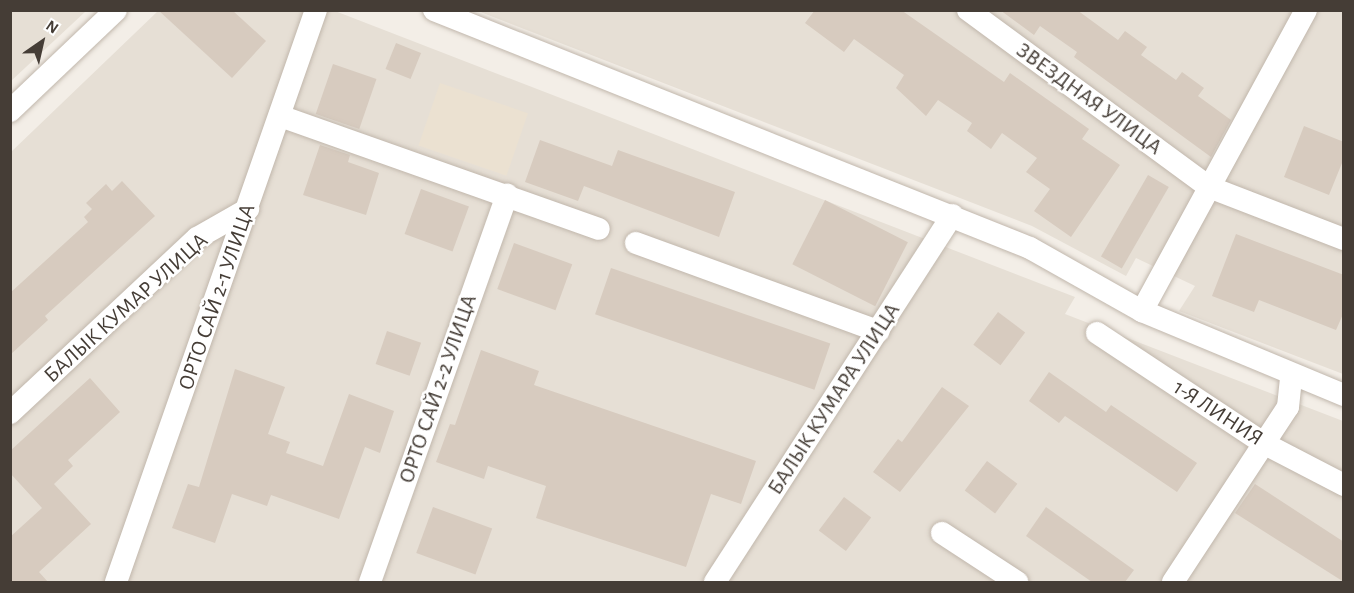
<!DOCTYPE html>
<meta charset="utf-8">
<style>
body{margin:0}
#map{position:relative;width:1354px;height:593px;overflow:hidden;background:#f3eee7;font-family:"Alegreya Sans",sans-serif}
div>[style]{position:absolute}
.residential>*{inset:0;background:#e6dfd5}
.education>*{inset:0;background:#ebe1d1;transform-origin:0 0}
.building>*{inset:0;background:#d7cbbf;transform-origin:0 0}
.roads{filter:drop-shadow(0 0 2px #c1b7ac) drop-shadow(0 0 2px #c1b7ac)}
.street>*{height:22px;margin:-11px;padding:0 11px;transform-origin:11px;border-radius:11px;background:#fff}
span{translate:-50% -50%;white-space:nowrap;text-align:center;line-height:1.15;-webkit-text-stroke:5px #fff;paint-order:stroke}
.street-label{font-size:22px;color:#453d36}
.frame{position:absolute;inset:0;border:12px solid #453d36;pointer-events:none}
.north{position:absolute;left:12px;top:12px;width:60px;height:60px;-webkit-text-stroke:4px #fff;paint-order:stroke;rotate:34deg;font-size:16px;font-weight:700;line-height:24px;text-align:center;color:#453d36}
.north::after{content:'';display:block;margin:auto;width:21px;height:27px;background:#453d36;clip-path:polygon(50% 0,100% 100%,50% 72%,0 100%)}
</style>
<div id="map">
<div class="residential">
<i style="clip-path:polygon(11px 10px,86px 10px,86px 11px,11px 81px)"></i>
<i style="clip-path:polygon(158px 11px,335px 11px,1075px 297px,1065px 314px,1343px 421px,1343px 582px,34px 582px,11px 562px,11px 152px)"></i>
<i style="clip-path:polygon(478px 11px,1343px 11px,1343px 374px,1179px 311px,1195px 286px,1136px 258px,1126px 276px,1032px 226px)"></i>
</div>
<div class="education">
<i style="left:440px;top:83px;width:93px;height:66px;rotate:19deg"></i>
</div>
<div class="building">
<i style="clip-path:polygon(158px 10px,232px 10px,266px 41px,232px 78px)"></i>
<i style="clip-path:polygon(815px 10px,901px 10px,1004px 82px,1010px 73px,1089px 129px,1082px 139px,1120px 165px,1071px 237px,1034px 211px,1050px 189px,1026px 172px,1037px 158px,1002px 133px,991px 149px,967px 131px,972px 123px,938px 100px,926px 116px,896px 88px,904px 75px,854px 39px,844px 52px,805px 23px)"></i>
<i style="clip-path:polygon(1000px 10px,1077px 10px,1118px 40px,1125px 31px,1147px 47px,1141px 55px,1176px 80px,1182px 72px,1204px 88px,1198px 96px,1231px 120px,1211px 157px,1074px 57px,1077px 52px,1040px 26px,1034px 35px)"></i>
<i style="left:396px;top:43px;width:27px;height:28px;rotate:22deg"></i>
<i style="left:333px;top:64px;width:46px;height:53px;rotate:19deg"></i>
<i style="clip-path:polygon(1304px 126px,1344px 142px,1344px 158px,1329px 195px,1284px 177px)"></i>
<i style="clip-path:polygon(540px 140px,612px 166px,618px 150px,735px 192px,719px 237px,584px 186px,578px 201px,525px 182px)"></i>
<i style="clip-path:polygon(320px 145px,350px 155px,348px 162px,379px 173px,366px 215px,303px 195px)"></i>
<i style="left:1148px;top:175px;width:24px;height:94px;rotate:30deg"></i>
<i style="clip-path:polygon(122px 181px,155px 216px,45px 316px,48px 320px,10px 355px,10px 293px,88px 222px,84px 217px,92px 209px,86px 203px,106px 184px,112px 191px)"></i>
<i style="left:421px;top:189px;width:51px;height:48px;rotate:20deg"></i>
<i style="left:825px;top:200px;width:93px;height:72px;rotate:27deg"></i>
<i style="clip-path:polygon(1236px 234px,1344px 275px,1344px 312px,1336px 330px,1259px 300px,1254px 312px,1212px 296px)"></i>
<i style="left:514px;top:243px;width:62px;height:49px;rotate:20deg"></i>
<i style="left:611px;top:268px;width:232px;height:49px;rotate:19deg"></i>
<i style="left:998px;top:312px;width:34px;height:41px;rotate:37deg"></i>
<i style="left:387px;top:331px;width:36px;height:35px;rotate:19deg"></i>
<i style="clip-path:polygon(481px 350px,539px 371px,534px 385px,756px 461px,741px 504px,711px 494px,686px 567px,536px 518px,546px 486px,488px 466px,484px 479px,436px 462px,450px 424px,455px 425px)"></i>
<i style="clip-path:polygon(235px 369px,285px 387px,268px 434px,290px 442px,286px 453px,323px 466px,349px 394px,394px 411px,380px 453px,365px 447px,339px 519px,271px 495px,267px 506px,232px 494px,215px 543px,172px 528px,188px 484px,199px 487px)"></i>
<i style="clip-path:polygon(1049px 372px,1106px 412px,1111px 405px,1197px 463px,1177px 492px,1065px 416px,1059px 423px,1029px 401px)"></i>
<i style="clip-path:polygon(90px 378px,120px 412px,68px 460px,73px 466px,54px 484px,91px 524px,39px 572px,48px 582px,10px 582px,10px 537px,42px 508px,10px 473px,10px 451px)"></i>
<i style="clip-path:polygon(942px 387px,969px 406px,900px 492px,873px 472px,898px 439px,902px 442px)"></i>
<i style="left:987px;top:461px;width:38px;height:37px;rotate:37deg"></i>
<i style="clip-path:polygon(1255px 484px,1344px 542px,1344px 582px,1235px 513px)"></i>
<i style="left:844px;top:497px;width:34px;height:42px;rotate:37deg"></i>
<i style="left:433px;top:507px;width:63px;height:49px;rotate:20deg"></i>
<i style="clip-path:polygon(1046px 507px,1134px 570px,1125px 582px,1092px 582px,1026px 536px)"></i>
</div>
<div class="roads">
<div class="street">
<i style="left:434px;top:10px;width:642px;rotate:21.77deg"></i>
<i style="left:1030px;top:248px;width:129px;rotate:29.4deg"></i>
<i style="left:1142px;top:311px;width:219px;rotate:22.6deg"></i>
<i style="left:968px;top:10px;width:299px;rotate:36.3deg"></i>
<i style="left:1209px;top:187px;width:145px;rotate:21.1deg"></i>
<i style="left:10px;top:111px;width:146px;rotate:-43.6deg"></i>
<i style="left:280px;top:116px;width:338px;rotate:19.5deg"></i>
<i style="left:636px;top:243px;width:258px;rotate:20deg"></i>
<i style="left:1142px;top:311px;width:343px;rotate:-61.4deg"></i>
<i style="left:1097px;top:333px;width:201px;rotate:33.5deg"></i>
<i style="left:1265px;top:444px;width:89px;rotate:27.4deg"></i>
<i style="left:10px;top:413px;width:256px;rotate:-43.1deg"></i>
<i style="left:197px;top:238px;width:59px;rotate:-29.6deg"></i>
<i style="left:942px;top:533px;width:90px;rotate:33.2deg"></i>
<i style="left:116px;top:582px;width:606px;rotate:-70.73deg"></i>
<i style="left:370px;top:582px;width:411px;rotate:-70.5deg"></i>
<i style="left:715px;top:582px;width:437px;rotate:-57.1deg"></i>
<i style="left:1173px;top:582px;width:209px;rotate:-56.7deg"></i>
<i style="left:1288px;top:407px;width:31px;rotate:-84deg"></i>
</div>
</div>
<div class="street-label">
<span style="left:1089px;top:99px;rotate:36deg">ЗВЕЗДНАЯ УЛИЦА</span>
<span style="left:217px;top:297px;rotate:-71deg">ОРТО САЙ 2-1 УЛИЦА</span>
<span style="left:126px;top:308px;rotate:-42deg">БАЛЫК КУМАР УЛИЦА</span>
<span style="left:438px;top:389px;rotate:-71deg">ОРТО САЙ 2-2 УЛИЦА</span>
<span style="left:834px;top:399px;rotate:-57deg">БАЛЫК КУМАРА УЛИЦА</span>
<span style="left:1218px;top:413px;rotate:33deg">1-Я ЛИНИЯ</span>
</div>
<div class="frame"></div>
<div class="north">N</div>
</div>
